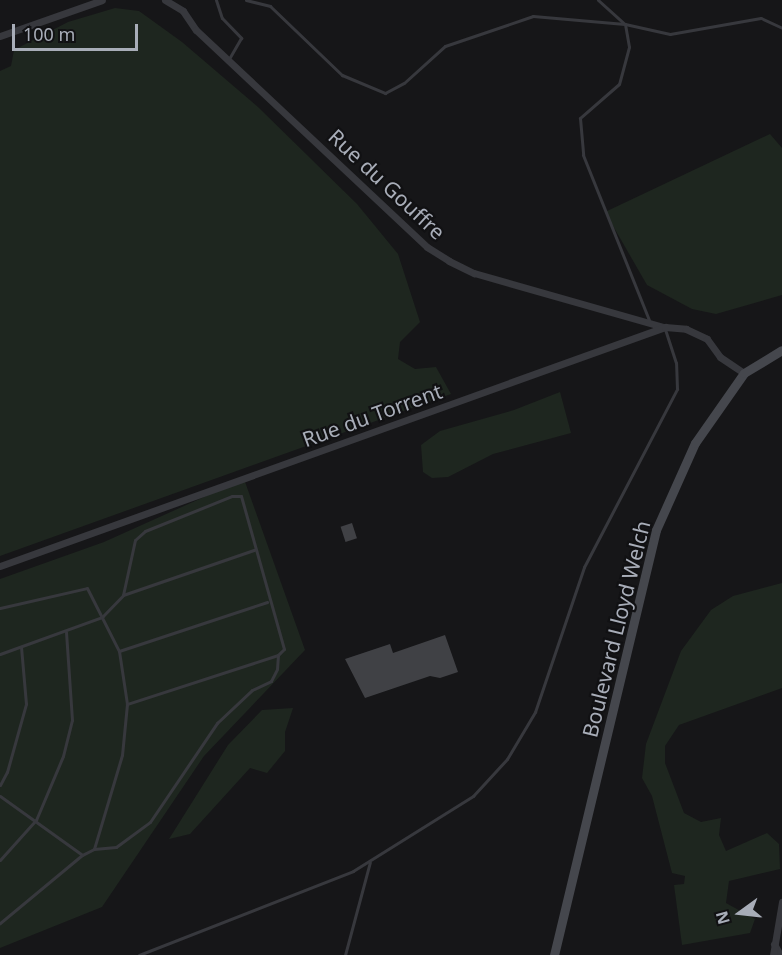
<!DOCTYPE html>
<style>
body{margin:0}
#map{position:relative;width:782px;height:955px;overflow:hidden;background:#161618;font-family:"Noto Sans",sans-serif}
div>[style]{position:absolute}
.green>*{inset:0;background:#1e261f}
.building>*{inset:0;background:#404145;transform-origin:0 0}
.lane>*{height:3px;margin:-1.5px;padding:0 1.5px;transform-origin:1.5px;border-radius:1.5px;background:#37383d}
.street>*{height:7px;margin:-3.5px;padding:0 3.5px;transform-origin:3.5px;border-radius:3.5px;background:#37383d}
.secondary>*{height:9px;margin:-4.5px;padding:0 4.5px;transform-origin:4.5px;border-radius:4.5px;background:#45474d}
span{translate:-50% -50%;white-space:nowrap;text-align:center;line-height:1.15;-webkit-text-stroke:4.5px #111113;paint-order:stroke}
.street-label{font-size:21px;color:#a8adb8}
.north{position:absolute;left:710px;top:883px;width:60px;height:60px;-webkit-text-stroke:4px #111113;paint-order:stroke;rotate:255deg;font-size:16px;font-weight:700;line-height:24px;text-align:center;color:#a8adb8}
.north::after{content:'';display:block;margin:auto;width:21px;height:27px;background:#a8adb8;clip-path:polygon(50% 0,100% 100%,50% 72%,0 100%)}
.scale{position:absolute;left:12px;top:24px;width:126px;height:27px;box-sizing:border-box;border:3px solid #a8adb8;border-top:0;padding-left:8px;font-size:18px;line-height:21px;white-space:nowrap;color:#a8adb8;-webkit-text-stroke:4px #111113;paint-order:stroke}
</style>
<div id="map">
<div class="green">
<i style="clip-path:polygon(115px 8px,139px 11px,182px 42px,258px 107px,357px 204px,398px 254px,420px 322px,400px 342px,398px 359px,415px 369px,436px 367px,451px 394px,0 556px,0 71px,11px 66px,14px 50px,68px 22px)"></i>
<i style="clip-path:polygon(770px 134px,782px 148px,782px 295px,716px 314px,692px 309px,647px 285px,605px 212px)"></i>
<i style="clip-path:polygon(560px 392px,571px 433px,493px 454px,448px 477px,432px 478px,423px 472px,421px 445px,440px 431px,514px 410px)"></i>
<i style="clip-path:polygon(244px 479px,305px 650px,204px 756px,102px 907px,0 948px,0 579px,104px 542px)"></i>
<i style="clip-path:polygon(782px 583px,782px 688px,679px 725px,665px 746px,665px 763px,684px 813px,701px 822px,721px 818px,719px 835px,726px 851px,767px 833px,779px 844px,780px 869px,729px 881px,726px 903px,755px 919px,750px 933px,682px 945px,674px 885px,684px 884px,685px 876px,672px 873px,652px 796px,642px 778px,646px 744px,681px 651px,711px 610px,733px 596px)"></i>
<i style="clip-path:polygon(293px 708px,285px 732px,285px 751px,267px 773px,250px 768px,190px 834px,169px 839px,228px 745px,262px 710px)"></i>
</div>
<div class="building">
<i style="left:352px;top:523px;width:16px;height:12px;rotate:72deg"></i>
<i style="clip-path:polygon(445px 635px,458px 672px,440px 678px,430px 676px,365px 698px,345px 659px,390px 644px,393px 653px)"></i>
</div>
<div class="lane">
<i style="left:216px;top:0;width:19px;rotate:72deg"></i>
<i style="left:222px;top:18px;width:28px;rotate:46deg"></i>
<i style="left:241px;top:38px;width:24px;rotate:120deg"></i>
<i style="left:246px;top:0;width:25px;rotate:14deg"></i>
<i style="left:270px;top:6px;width:100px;rotate:43.8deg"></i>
<i style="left:342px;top:75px;width:47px;rotate:22.7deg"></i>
<i style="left:385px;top:93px;width:21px;rotate:-28deg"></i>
<i style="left:404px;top:83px;width:55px;rotate:-42.1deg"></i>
<i style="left:445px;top:46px;width:93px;rotate:-18.8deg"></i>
<i style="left:533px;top:16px;width:92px;rotate:5deg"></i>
<i style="left:625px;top:24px;width:46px;rotate:12.5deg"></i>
<i style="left:670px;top:34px;width:92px;rotate:-10deg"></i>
<i style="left:761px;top:18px;width:23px;rotate:25deg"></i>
<i style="left:598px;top:0;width:36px;rotate:42deg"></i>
<i style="left:625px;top:24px;width:23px;rotate:80deg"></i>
<i style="left:629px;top:47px;width:38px;rotate:105deg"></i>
<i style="left:619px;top:84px;width:52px;rotate:138.9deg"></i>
<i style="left:580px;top:118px;width:37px;rotate:85deg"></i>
<i style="left:583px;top:155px;width:178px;rotate:68.2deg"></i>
<i style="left:123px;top:595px;width:56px;rotate:-77.7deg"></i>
<i style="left:135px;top:540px;width:13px;rotate:-42deg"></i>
<i style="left:145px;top:531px;width:94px;rotate:-21.9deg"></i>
<i style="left:232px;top:496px;width:9px"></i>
<i style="left:241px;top:496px;width:159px;rotate:74.3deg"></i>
<i style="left:284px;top:649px;width:8px;rotate:135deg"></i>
<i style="left:278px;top:655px;width:159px;rotate:162deg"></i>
<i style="left:0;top:608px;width:89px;rotate:-12.9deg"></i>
<i style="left:87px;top:588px;width:71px;rotate:63.1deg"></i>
<i style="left:119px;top:651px;width:54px;rotate:81.4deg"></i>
<i style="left:127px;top:704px;width:51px;rotate:95.6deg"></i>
<i style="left:122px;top:755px;width:98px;rotate:106.6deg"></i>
<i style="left:94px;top:849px;width:13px;rotate:153deg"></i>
<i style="left:82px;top:855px;width:107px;rotate:140.3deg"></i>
<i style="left:119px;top:651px;width:156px;rotate:-18.3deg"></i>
<i style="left:0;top:654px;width:109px;rotate:-19.9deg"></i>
<i style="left:102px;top:617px;width:30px;rotate:-46deg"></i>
<i style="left:123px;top:595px;width:139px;rotate:-19deg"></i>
<i style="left:0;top:785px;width:15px;rotate:-62deg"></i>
<i style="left:7px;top:772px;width:71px;rotate:-74.4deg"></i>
<i style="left:26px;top:704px;width:57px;rotate:-95deg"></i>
<i style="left:0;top:796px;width:100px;rotate:35.6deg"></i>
<i style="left:94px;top:849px;width:22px;rotate:-5deg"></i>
<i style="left:116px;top:847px;width:42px;rotate:-36.3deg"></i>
<i style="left:150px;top:822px;width:120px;rotate:-55.9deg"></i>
<i style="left:217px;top:723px;width:48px;rotate:-43.3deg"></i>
<i style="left:252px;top:690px;width:21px;rotate:-25deg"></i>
<i style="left:271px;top:681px;width:13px;rotate:-63deg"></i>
<i style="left:277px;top:669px;width:14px;rotate:-86deg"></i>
<i style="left:0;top:860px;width:54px;rotate:-48deg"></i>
<i style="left:36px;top:820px;width:69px;rotate:-67.1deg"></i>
<i style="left:63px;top:756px;width:37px;rotate:-76deg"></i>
<i style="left:72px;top:720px;width:88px;rotate:-93.9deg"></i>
<i style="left:139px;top:955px;width:230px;rotate:-21.4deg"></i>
<i style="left:353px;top:871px;width:142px;rotate:-32deg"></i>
<i style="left:473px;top:796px;width:50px;rotate:-47.4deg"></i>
<i style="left:507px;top:759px;width:55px;rotate:-59.2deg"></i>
<i style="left:535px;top:712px;width:153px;rotate:-71.3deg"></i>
<i style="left:584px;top:567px;width:201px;rotate:-62.4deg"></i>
<i style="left:677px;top:389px;width:26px;rotate:-92deg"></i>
<i style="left:676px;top:363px;width:36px;rotate:-108deg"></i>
<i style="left:345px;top:955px;width:96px;rotate:-75deg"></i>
</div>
<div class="street">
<i style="left:165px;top:0;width:21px;rotate:31deg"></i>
<i style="left:183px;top:11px;width:23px;rotate:56deg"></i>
<i style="left:196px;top:30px;width:317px;rotate:43.2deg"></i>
<i style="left:427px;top:247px;width:26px;rotate:32deg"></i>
<i style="left:449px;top:261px;width:28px;rotate:26deg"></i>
<i style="left:474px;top:273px;width:198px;rotate:15.9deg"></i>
<i style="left:0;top:36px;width:108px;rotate:-19.4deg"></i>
<i style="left:0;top:566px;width:707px;rotate:-19.77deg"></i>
<i style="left:665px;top:327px;width:21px;rotate:5deg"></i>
<i style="left:686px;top:329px;width:23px;rotate:25deg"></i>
<i style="left:707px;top:339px;width:22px;rotate:54deg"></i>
<i style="left:720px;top:357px;width:29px;rotate:34deg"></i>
<i style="left:774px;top:944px;width:13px;rotate:61deg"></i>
<i style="left:773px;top:955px;width:54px;rotate:-80.4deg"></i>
</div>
<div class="secondary">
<i style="left:554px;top:955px;width:437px;rotate:-76.5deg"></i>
<i style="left:656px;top:530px;width:95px;rotate:-65.9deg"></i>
<i style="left:695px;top:443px;width:85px;rotate:-55deg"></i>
<i style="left:744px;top:373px;width:44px;rotate:-31.2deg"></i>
</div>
<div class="street-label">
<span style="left:387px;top:184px;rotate:43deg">Rue du Gouffre</span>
<span style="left:372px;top:415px;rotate:-20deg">Rue du Torrent</span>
<span style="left:616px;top:629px;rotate:-76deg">Boulevard Lloyd Welch</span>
</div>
<div class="north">N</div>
<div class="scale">100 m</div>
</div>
